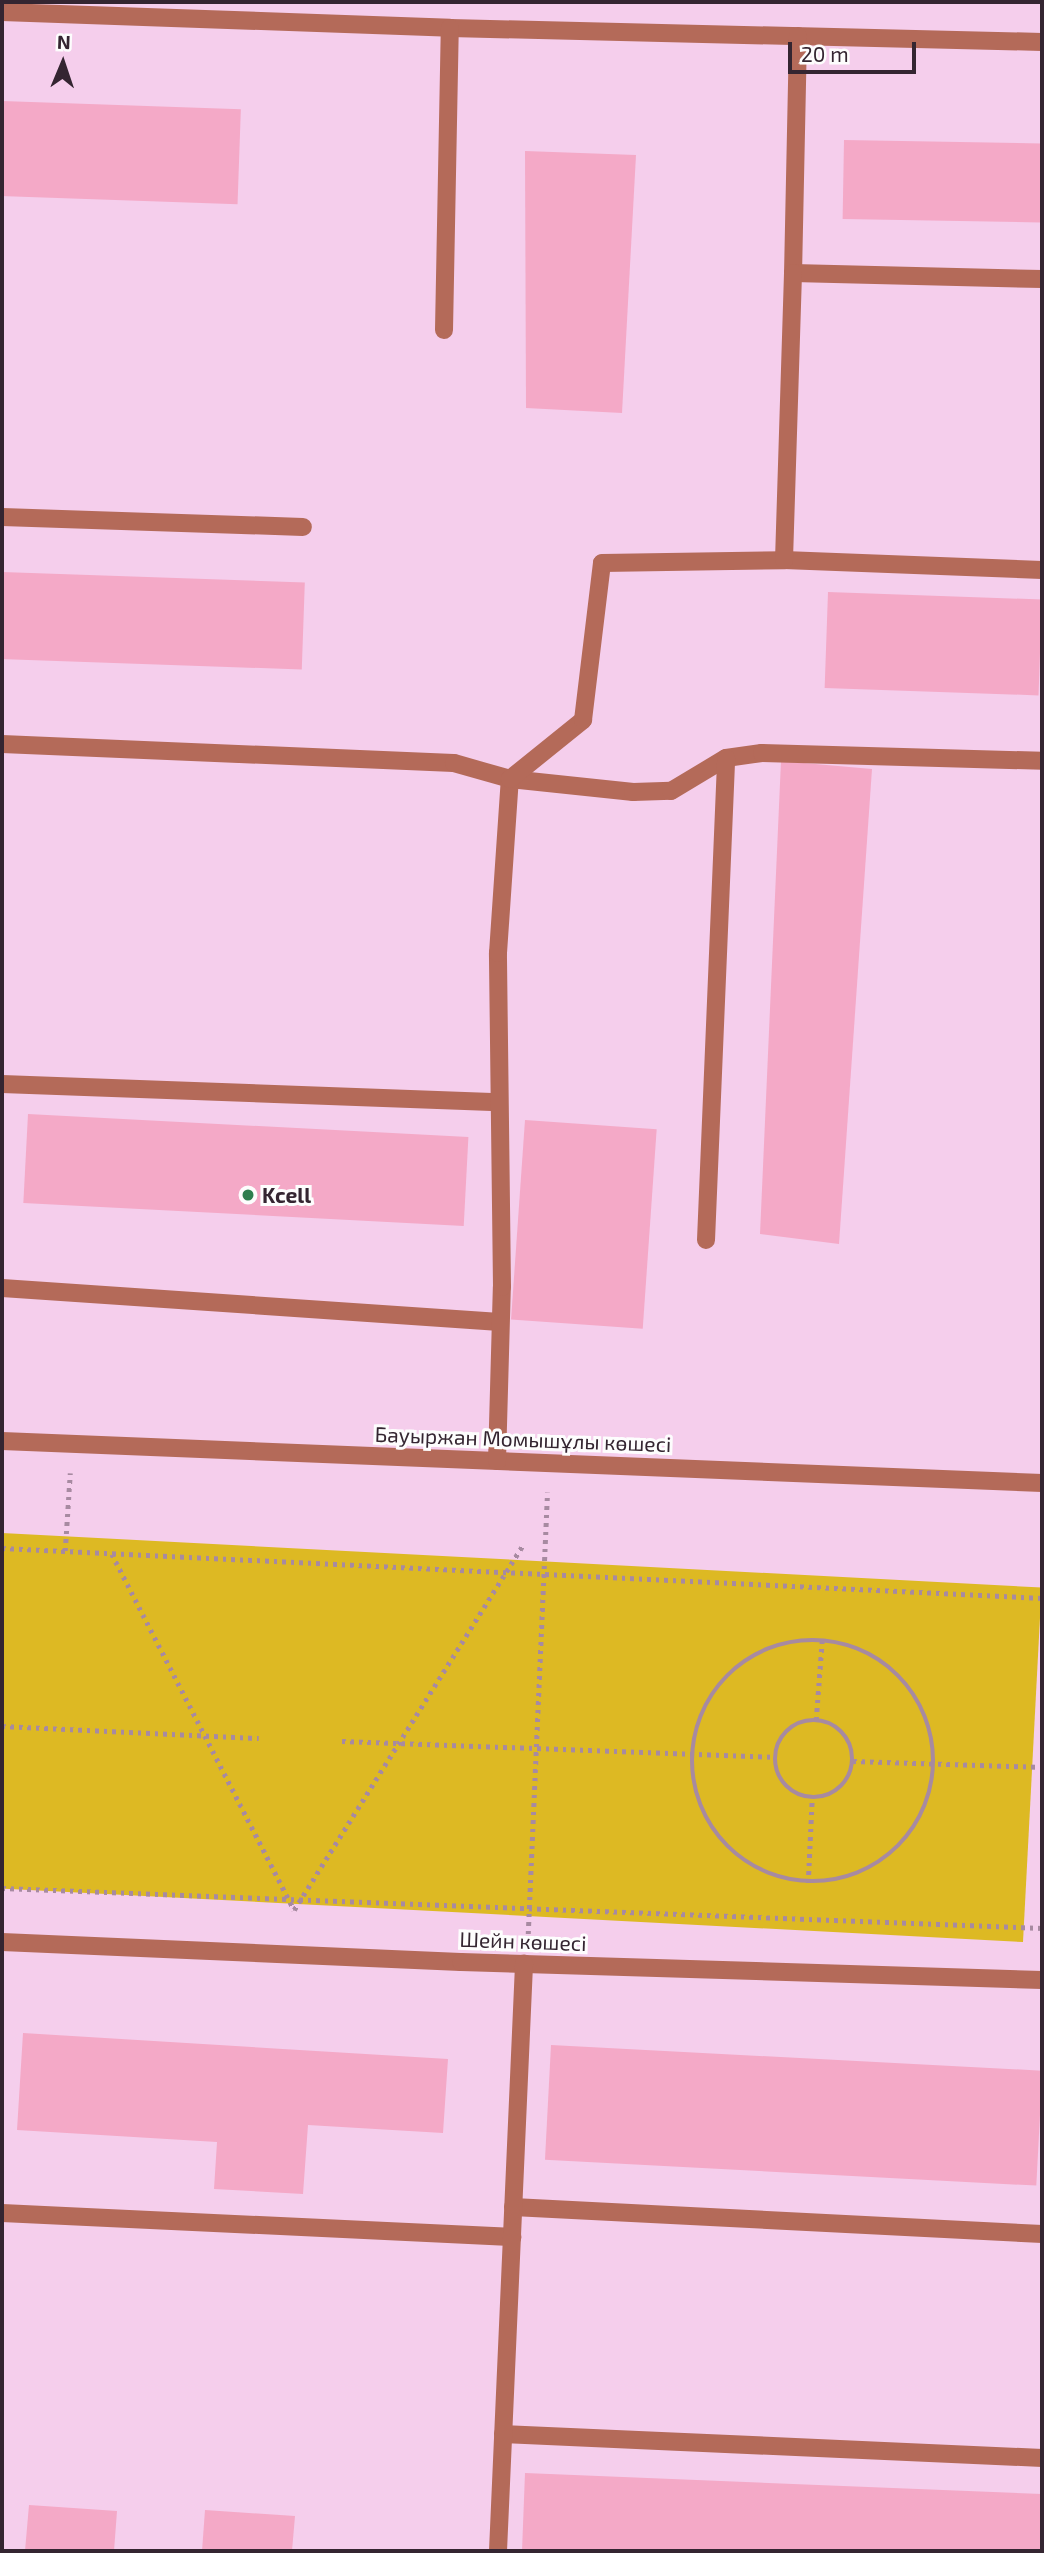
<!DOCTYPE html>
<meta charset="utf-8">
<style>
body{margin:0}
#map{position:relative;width:1044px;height:2553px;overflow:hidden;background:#f5ceec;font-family:"Exo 2",sans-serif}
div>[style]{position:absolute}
.green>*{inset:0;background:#ddb923;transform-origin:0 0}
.building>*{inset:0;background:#f4a9c7;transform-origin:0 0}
.path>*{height:4.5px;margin-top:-2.25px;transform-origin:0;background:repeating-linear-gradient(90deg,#a78aa1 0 3.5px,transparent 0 8.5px)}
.path>.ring{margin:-2.25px;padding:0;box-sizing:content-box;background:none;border:4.5px solid #a78aa1;border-radius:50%}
.minor>*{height:18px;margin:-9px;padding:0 9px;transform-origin:9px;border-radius:9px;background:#b46a59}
.dots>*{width:19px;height:19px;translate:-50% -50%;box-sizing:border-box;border:4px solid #fdfdfd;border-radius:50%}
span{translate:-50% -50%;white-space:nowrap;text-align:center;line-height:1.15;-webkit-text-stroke:6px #fdfdfd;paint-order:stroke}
.poi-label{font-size:21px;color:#342531;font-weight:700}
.left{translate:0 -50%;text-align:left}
.street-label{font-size:21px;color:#342531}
.frame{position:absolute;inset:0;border:4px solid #342531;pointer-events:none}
.north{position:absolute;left:28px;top:28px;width:70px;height:70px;-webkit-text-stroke:5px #fdfdfd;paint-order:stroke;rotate:2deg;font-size:19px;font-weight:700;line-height:28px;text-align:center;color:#342531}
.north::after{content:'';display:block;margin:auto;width:24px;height:32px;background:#342531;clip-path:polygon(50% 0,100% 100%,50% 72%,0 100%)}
.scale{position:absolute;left:788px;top:42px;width:128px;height:32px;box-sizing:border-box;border:4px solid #342531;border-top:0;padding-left:9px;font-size:21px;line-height:24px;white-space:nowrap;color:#342531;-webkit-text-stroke:5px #fdfdfd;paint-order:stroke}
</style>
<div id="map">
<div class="green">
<i style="left:2px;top:1533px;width:1041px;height:355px;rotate:3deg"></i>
</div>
<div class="building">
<i style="left:2px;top:101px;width:239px;height:95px;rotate:2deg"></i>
<i style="left:844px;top:140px;width:198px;height:79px;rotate:1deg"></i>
<i style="clip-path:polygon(525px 151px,636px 155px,622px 413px,526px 408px)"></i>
<i style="left:2px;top:572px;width:303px;height:87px;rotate:2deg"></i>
<i style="left:828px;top:592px;width:214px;height:96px;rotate:2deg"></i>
<i style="clip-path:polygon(781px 761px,872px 769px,839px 1244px,760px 1234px)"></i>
<i style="left:28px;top:1114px;width:441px;height:89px;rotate:3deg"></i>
<i style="left:525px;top:1120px;width:132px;height:200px;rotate:4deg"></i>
<i style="clip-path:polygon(23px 2033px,448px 2059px,443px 2133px,308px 2125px,303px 2194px,214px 2189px,217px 2142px,17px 2130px)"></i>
<i style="left:551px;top:2045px;width:492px;height:115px;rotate:3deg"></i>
<i style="clip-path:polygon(525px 2473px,1042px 2494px,1042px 2551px,522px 2551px)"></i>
<i style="clip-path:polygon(29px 2505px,117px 2511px,114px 2551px,25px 2551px)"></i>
<i style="clip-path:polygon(205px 2510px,295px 2516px,292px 2551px,202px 2551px)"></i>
</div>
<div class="path">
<i style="left:2px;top:1548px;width:1041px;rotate:2.75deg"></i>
<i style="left:65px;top:1551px;width:78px;rotate:-86.3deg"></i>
<i style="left:112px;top:1554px;width:400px;rotate:62.9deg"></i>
<i style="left:294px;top:1910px;width:433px;rotate:-57.9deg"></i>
<i class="ring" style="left:692px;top:1640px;width:237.5px;height:237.5px"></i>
<i style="left:816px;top:1720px;width:80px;rotate:-85.7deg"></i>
<i class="ring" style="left:775px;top:1720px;width:73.5px;height:73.5px"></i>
<i style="left:2px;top:1726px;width:257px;rotate:2.7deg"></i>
<i style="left:342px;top:1741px;width:433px;rotate:2.1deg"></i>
<i style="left:853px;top:1761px;width:189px;rotate:1.8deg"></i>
<i style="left:808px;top:1883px;width:86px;rotate:-87.3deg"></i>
<i style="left:2px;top:1888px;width:1041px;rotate:2.2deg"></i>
<i style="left:528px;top:1934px;width:442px;rotate:-87.5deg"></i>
</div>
<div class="minor">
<i style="left:2px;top:12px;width:448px;rotate:2deg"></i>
<i style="left:450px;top:28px;width:592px;rotate:1.35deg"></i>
<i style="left:798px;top:36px;width:237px;rotate:91.2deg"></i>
<i style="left:793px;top:273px;width:249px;rotate:1.4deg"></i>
<i style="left:444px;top:330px;width:302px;rotate:-88.9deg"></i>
<i style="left:2px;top:517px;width:301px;rotate:1.9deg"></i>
<i style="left:784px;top:560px;width:258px;rotate:2.2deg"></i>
<i style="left:2px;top:744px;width:452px;rotate:2.4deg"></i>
<i style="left:454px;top:763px;width:58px;rotate:15.9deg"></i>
<i style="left:510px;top:779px;width:124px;rotate:6deg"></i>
<i style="left:633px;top:792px;width:38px;rotate:-2deg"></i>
<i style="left:671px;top:791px;width:64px;rotate:-31deg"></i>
<i style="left:726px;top:758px;width:36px;rotate:-8deg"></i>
<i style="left:762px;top:753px;width:280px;rotate:1.6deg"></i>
<i style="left:2px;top:1084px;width:497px;rotate:2.1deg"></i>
<i style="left:706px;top:1240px;width:482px;rotate:-87.6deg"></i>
<i style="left:2px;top:1288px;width:499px;rotate:3.9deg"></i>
<i style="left:2px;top:1441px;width:1041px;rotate:2.31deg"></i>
<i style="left:497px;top:1461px;width:174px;rotate:-88.4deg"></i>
<i style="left:502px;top:1287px;width:334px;rotate:-90.7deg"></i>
<i style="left:498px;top:953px;width:174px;rotate:-86.1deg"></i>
<i style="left:510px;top:779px;width:94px;rotate:-38.9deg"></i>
<i style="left:583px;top:720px;width:158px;rotate:-83.1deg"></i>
<i style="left:602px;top:563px;width:182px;rotate:-0.9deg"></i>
<i style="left:784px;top:560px;width:287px;rotate:-88.2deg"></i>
<i style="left:2px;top:1942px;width:459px;rotate:2.5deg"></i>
<i style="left:461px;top:1962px;width:581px;rotate:1.77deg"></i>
<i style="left:513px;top:2207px;width:530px;rotate:2.92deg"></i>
<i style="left:2px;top:2213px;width:511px;rotate:2.69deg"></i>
<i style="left:503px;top:2434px;width:540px;rotate:2.55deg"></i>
<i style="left:498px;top:2551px;width:588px;rotate:-87.46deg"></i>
</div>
<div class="dots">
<i style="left:248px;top:1195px;background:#2e7e4e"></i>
</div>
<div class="poi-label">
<span class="left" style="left:262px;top:1195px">Kcell</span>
</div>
<div class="street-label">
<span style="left:523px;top:1439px;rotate:2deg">Бауыржан Момышұлы көшесі</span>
<span style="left:523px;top:1941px;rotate:2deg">Шейн көшесі</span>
</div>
<div class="frame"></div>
<div class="north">N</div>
<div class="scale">20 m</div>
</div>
